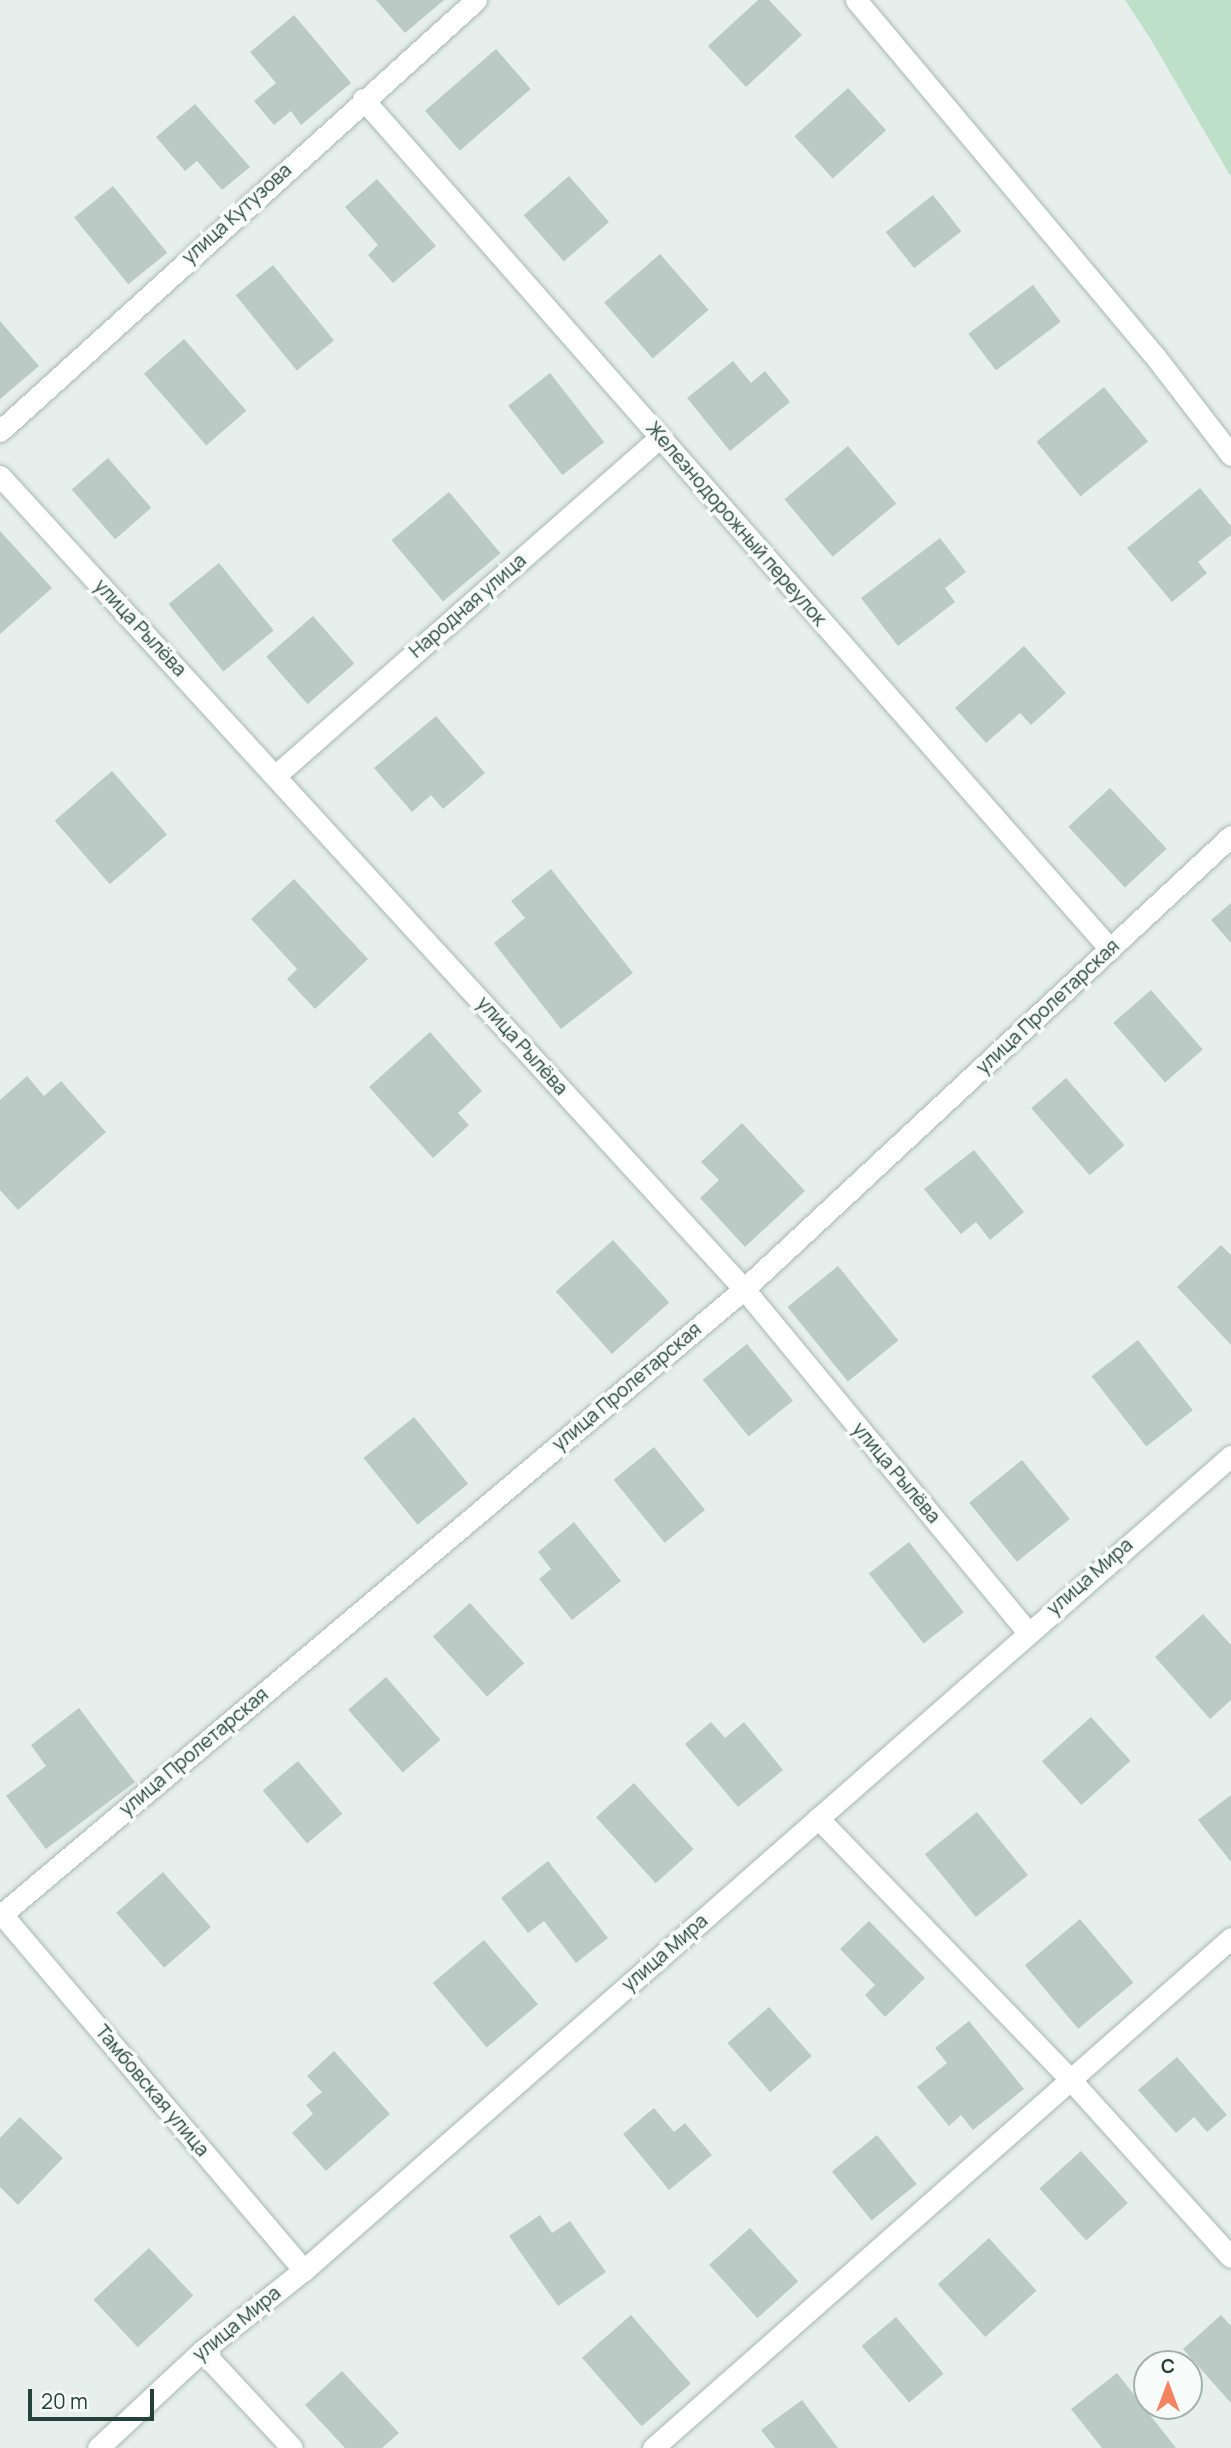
<!DOCTYPE html>
<meta charset="utf-8">
<style>
body{margin:0}
#map{position:relative;width:1231px;height:2448px;overflow:hidden;background:#e6efeb;font-family:Manrope,sans-serif}
div>[style]{position:absolute}
.green>*{inset:0;background:#bfe0c8}
.building>*{inset:0;background:#bbcac4;transform-origin:0 0}
.roads{filter:drop-shadow(0 0 2px #a8b8b2) drop-shadow(0 0 2px #a8b8b2)}
.street>*{height:21px;margin:-10.5px;padding:0 10.5px;transform-origin:10.5px;border-radius:10.5px;background:#fff}
span{translate:-50% -50%;white-space:nowrap;text-align:center;line-height:1.15;-webkit-text-stroke:7px #f7fbf9;paint-order:stroke}
.street-label{font-size:19px;color:#24423a}
.north{position:absolute;left:1133px;top:2350px;width:70px;height:70px;box-sizing:border-box;background:#f7fbf9;border:2px solid #a3b1ad;border-radius:50%;rotate:0deg;font-size:19px;font-weight:700;line-height:28px;text-align:center;color:#24423a}
.north::after{content:'';display:block;margin:auto;width:24px;height:32px;background:#f4845f;clip-path:polygon(50% 0,100% 100%,50% 72%,0 100%)}
.scale{position:absolute;left:28px;top:2389px;width:126px;height:32px;box-sizing:border-box;border:4px solid #24423a;border-top:0;padding-left:9px;font-size:21px;line-height:24px;white-space:nowrap;color:#24423a;-webkit-text-stroke:5px #f7fbf9;paint-order:stroke}
</style>
<div id="map">
<div class="green">
<i style="clip-path:polygon(1125px 0,1231px 0,1231px 177px,1150px 38px)"></i>
</div>
<div class="building">
<i style="clip-path:polygon(376px 0,444px 0,405px 33px)"></i>
<i style="clip-path:polygon(758px 0,769px 0,802px 35px,746px 87px,708px 46px)"></i>
<i style="clip-path:polygon(294px 15px,351px 83px,301px 125px,291px 111px,274px 125px,254px 101px,276px 83px,250px 52px)"></i>
<i style="left:496px;top:49px;width:53px;height:94px;rotate:49deg"></i>
<i style="left:848px;top:88px;width:57px;height:72px;rotate:48deg"></i>
<i style="clip-path:polygon(195px 104px,250px 167px,222px 190px,197px 161px,185px 171px,156px 137px)"></i>
<i style="left:569px;top:176px;width:61px;height:60px;rotate:49deg"></i>
<i style="clip-path:polygon(377px 179px,436px 246px,393px 283px,368px 255px,378px 245px,345px 207px)"></i>
<i style="left:113px;top:186px;width:86px;height:50px;rotate:51deg"></i>
<i style="left:933px;top:195px;width:46px;height:60px;rotate:52deg"></i>
<i style="left:660px;top:254px;width:74px;height:74px;rotate:49deg"></i>
<i style="left:273px;top:265px;width:97px;height:48px;rotate:51deg"></i>
<i style="left:1033px;top:285px;width:46px;height:81px;rotate:53deg"></i>
<i style="clip-path:polygon(0 321px,39px 366px,0 399px)"></i>
<i style="left:184px;top:339px;width:95px;height:53px;rotate:49deg"></i>
<i style="clip-path:polygon(733px 361px,751px 383px,765px 371px,790px 402px,730px 451px,687px 398px)"></i>
<i style="left:550px;top:373px;width:88px;height:53px;rotate:52deg"></i>
<i style="left:1104px;top:387px;width:70px;height:87px;rotate:51deg"></i>
<i style="left:848px;top:446px;width:75px;height:83px;rotate:50deg"></i>
<i style="left:108px;top:458px;width:66px;height:48px;rotate:49deg"></i>
<i style="clip-path:polygon(1200px 488px,1231px 526px,1231px 535px,1198px 562px,1207px 573px,1172px 602px,1127px 548px)"></i>
<i style="left:449px;top:492px;width:80px;height:75px;rotate:50deg"></i>
<i style="clip-path:polygon(0 531px,52px 588px,0 634px)"></i>
<i style="clip-path:polygon(940px 538px,966px 572px,945px 588px,955px 602px,898px 646px,861px 598px)"></i>
<i style="left:219px;top:563px;width:87px;height:65px;rotate:51deg"></i>
<i style="left:313px;top:616px;width:63px;height:62px;rotate:49deg"></i>
<i style="clip-path:polygon(1024px 646px,1066px 693px,1031px 725px,1020px 713px,986px 743px,955px 708px)"></i>
<i style="clip-path:polygon(436px 716px,485px 773px,443px 809px,431px 795px,412px 812px,374px 768px)"></i>
<i style="left:112px;top:771px;width:84px;height:76px;rotate:49deg"></i>
<i style="left:1110px;top:788px;width:83px;height:57px;rotate:47deg"></i>
<i style="clip-path:polygon(551px 869px,633px 973px,561px 1029px,494px 943px,525px 918px,511px 901px)"></i>
<i style="clip-path:polygon(294px 879px,368px 959px,315px 1009px,287px 979px,297px 969px,251px 919px)"></i>
<i style="clip-path:polygon(1231px 903px,1231px 943px,1211px 920px)"></i>
<i style="left:1151px;top:990px;width:79px;height:50px;rotate:49deg"></i>
<i style="clip-path:polygon(430px 1032px,482px 1091px,458px 1113px,469px 1125px,433px 1158px,369px 1087px)"></i>
<i style="clip-path:polygon(27px 1076px,44px 1096px,61px 1081px,106px 1132px,18px 1210px,0 1190px,0 1100px)"></i>
<i style="left:1066px;top:1078px;width:89px;height:46px;rotate:49deg"></i>
<i style="clip-path:polygon(742px 1123px,805px 1191px,745px 1247px,700px 1198px,719px 1180px,701px 1162px)"></i>
<i style="clip-path:polygon(974px 1150px,1024px 1212px,990px 1240px,976px 1222px,961px 1234px,924px 1189px)"></i>
<i style="left:613px;top:1240px;width:84px;height:77px;rotate:48deg"></i>
<i style="clip-path:polygon(1221px 1245px,1231px 1255px,1231px 1345px,1177px 1287px)"></i>
<i style="left:838px;top:1266px;width:96px;height:65px;rotate:51deg"></i>
<i style="left:1138px;top:1340px;width:89px;height:59px;rotate:52deg"></i>
<i style="left:747px;top:1344px;width:73px;height:57px;rotate:51deg"></i>
<i style="left:414px;top:1417px;width:86px;height:65px;rotate:51deg"></i>
<i style="left:654px;top:1447px;width:81px;height:52px;rotate:51deg"></i>
<i style="left:1022px;top:1460px;width:76px;height:68px;rotate:51deg"></i>
<i style="clip-path:polygon(574px 1522px,621px 1581px,572px 1620px,539px 1579px,551px 1569px,538px 1552px)"></i>
<i style="left:909px;top:1542px;width:89px;height:51px;rotate:52deg"></i>
<i style="left:470px;top:1603px;width:81px;height:50px;rotate:48deg"></i>
<i style="clip-path:polygon(1203px 1614px,1231px 1645px,1231px 1700px,1210px 1719px,1155px 1657px)"></i>
<i style="left:386px;top:1677px;width:83px;height:50px;rotate:49deg"></i>
<i style="clip-path:polygon(79px 1708px,135px 1782px,46px 1849px,6px 1796px,46px 1766px,31px 1745px)"></i>
<i style="left:1091px;top:1717px;width:59px;height:66px;rotate:48deg"></i>
<i style="clip-path:polygon(711px 1722px,725px 1738px,744px 1722px,783px 1770px,738px 1807px,685px 1744px)"></i>
<i style="left:298px;top:1761px;width:69px;height:46px;rotate:50deg"></i>
<i style="left:634px;top:1783px;width:89px;height:51px;rotate:48deg"></i>
<i style="clip-path:polygon(1231px 1795px,1231px 1862px,1198px 1820px)"></i>
<i style="left:977px;top:1812px;width:81px;height:67px;rotate:51deg"></i>
<i style="clip-path:polygon(548px 1861px,608px 1938px,576px 1963px,544px 1921px,528px 1933px,501px 1898px)"></i>
<i style="left:163px;top:1872px;width:73px;height:62px;rotate:49deg"></i>
<i style="left:1080px;top:1919px;width:83px;height:72px;rotate:50deg"></i>
<i style="clip-path:polygon(869px 1921px,925px 1978px,885px 2017px,865px 1995px,875px 1985px,840px 1949px)"></i>
<i style="left:484px;top:1940px;width:84px;height:67px;rotate:50deg"></i>
<i style="left:769px;top:2007px;width:65px;height:55px;rotate:49deg"></i>
<i style="clip-path:polygon(969px 2021px,1024px 2089px,973px 2130px,961px 2115px,949px 2126px,917px 2087px,947px 2063px,935px 2048px)"></i>
<i style="clip-path:polygon(334px 2051px,390px 2114px,326px 2171px,292px 2133px,313px 2114px,306px 2105px,322px 2092px,307px 2076px)"></i>
<i style="clip-path:polygon(1177px 2057px,1227px 2115px,1207px 2132px,1194px 2117px,1176px 2133px,1138px 2090px)"></i>
<i style="clip-path:polygon(654px 2108px,674px 2132px,685px 2123px,712px 2155px,669px 2190px,623px 2134px)"></i>
<i style="clip-path:polygon(20px 2117px,63px 2158px,18px 2205px,0 2187px,0 2138px)"></i>
<i style="left:877px;top:2135px;width:63px;height:58px;rotate:51deg"></i>
<i style="left:1081px;top:2151px;width:70px;height:56px;rotate:48deg"></i>
<i style="clip-path:polygon(540px 2215px,552px 2233px,570px 2221px,606px 2272px,558px 2306px,509px 2236px)"></i>
<i style="left:750px;top:2228px;width:72px;height:55px;rotate:48deg"></i>
<i style="left:989px;top:2238px;width:71px;height:69px;rotate:48deg"></i>
<i style="left:149px;top:2248px;width:65px;height:76px;rotate:47deg"></i>
<i style="left:631px;top:2315px;width:91px;height:65px;rotate:49deg"></i>
<i style="clip-path:polygon(1221px 2315px,1231px 2326px,1231px 2403px,1183px 2349px)"></i>
<i style="left:896px;top:2317px;width:74px;height:45px;rotate:50deg"></i>
<i style="clip-path:polygon(342px 2371px,399px 2433px,382px 2448px,345px 2448px,305px 2405px)"></i>
<i style="clip-path:polygon(1117px 2373px,1176px 2448px,1102px 2448px,1071px 2409px)"></i>
<i style="clip-path:polygon(802px 2400px,838px 2448px,775px 2448px,761px 2430px)"></i>
</div>
<div class="roads">
<div class="street">
<i style="left:856px;top:0;width:463px;rotate:50deg"></i>
<i style="left:1154px;top:355px;width:126px;rotate:52.4deg"></i>
<i style="left:363px;top:99px;width:1132px;rotate:48.69deg"></i>
<i style="left:0;top:431px;width:642px;rotate:-42.16deg"></i>
<i style="left:0;top:476px;width:1102px;rotate:47.54deg"></i>
<i style="left:744px;top:1289px;width:444px;rotate:50.4deg"></i>
<i style="left:275px;top:776px;width:513px;rotate:-41.36deg"></i>
<i style="left:818px;top:1818px;width:361px;rotate:46deg"></i>
<i style="left:1069px;top:2078px;width:241px;rotate:47.9deg"></i>
<i style="left:0;top:1912px;width:470px;rotate:49.7deg"></i>
<i style="left:2px;top:1914px;width:970px;rotate:-40.11deg"></i>
<i style="left:744px;top:1289px;width:665px;rotate:-42.93deg"></i>
<i style="left:202px;top:2351px;width:132px;rotate:47.1deg"></i>
<i style="left:98px;top:2448px;width:142px;rotate:-43deg"></i>
<i style="left:202px;top:2351px;width:130px;rotate:-38.5deg"></i>
<i style="left:304px;top:2270px;width:1234px;rotate:-41.29deg"></i>
<i style="left:653px;top:2448px;width:771px;rotate:-41.42deg"></i>
</div>
</div>
<div class="street-label">
<span style="left:237px;top:214px;rotate:-42deg">улица Кутузова</span>
<span style="left:736px;top:524px;rotate:49deg">Железнодорожный переулок</span>
<span style="left:468px;top:606px;rotate:-41deg">Народная улица</span>
<span style="left:140px;top:628px;rotate:47deg">улица Рылёва</span>
<span style="left:1048px;top:1007px;rotate:-43deg">улица Пролетарская</span>
<span style="left:522px;top:1046px;rotate:48deg">улица Рылёва</span>
<span style="left:627px;top:1387px;rotate:-40deg">улица Пролетарская</span>
<span style="left:896px;top:1473px;rotate:50deg">улица Рылёва</span>
<span style="left:1090px;top:1577px;rotate:-41deg">улица Мира</span>
<span style="left:194px;top:1752px;rotate:-40deg">улица Пролетарская</span>
<span style="left:665px;top:1953px;rotate:-41deg">улица Мира</span>
<span style="left:152px;top:2091px;rotate:50deg">Тамбовская улица</span>
<span style="left:237px;top:2324px;rotate:-39deg">улица Мира</span>
</div>
<div class="north">С</div>
<div class="scale">20 m</div>
</div>
